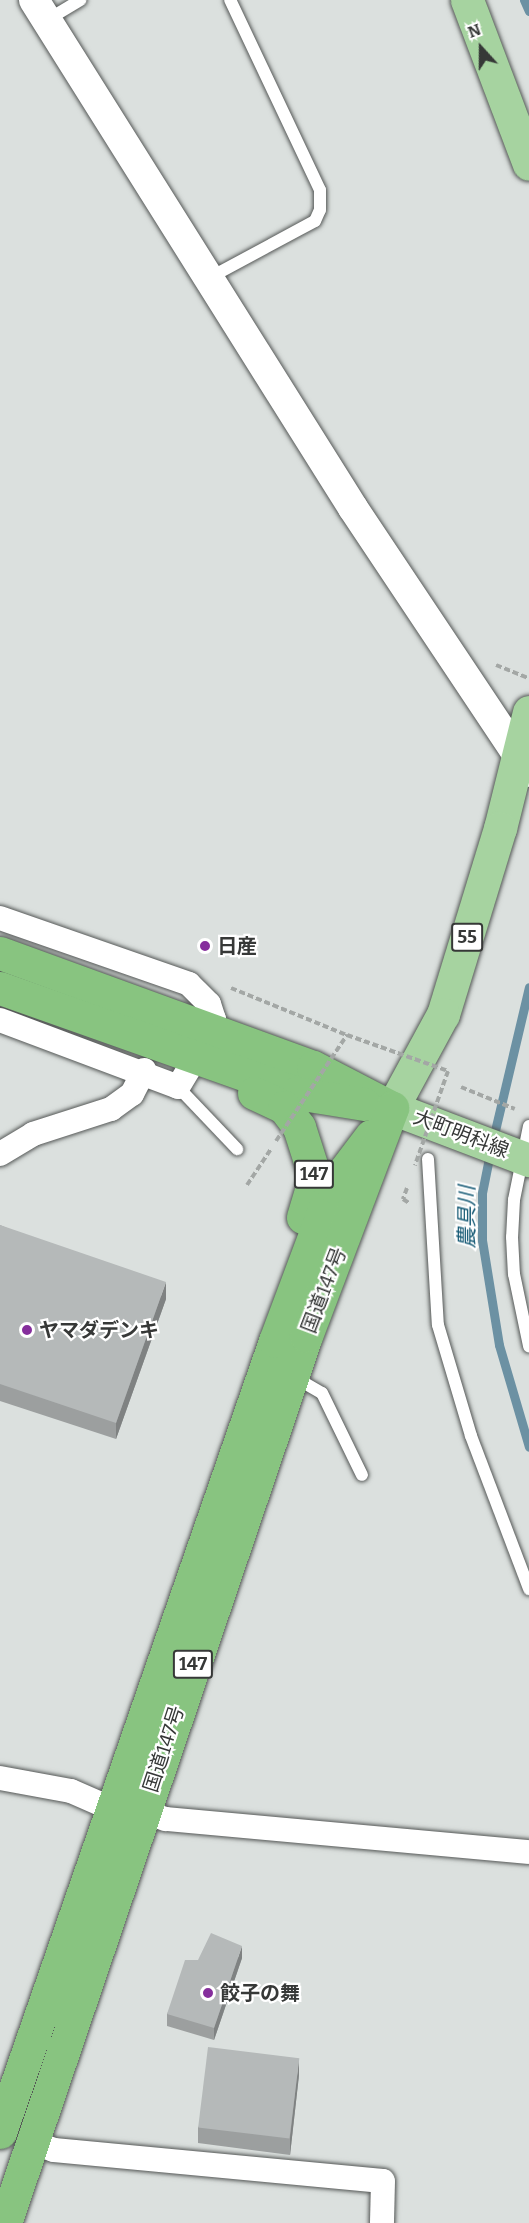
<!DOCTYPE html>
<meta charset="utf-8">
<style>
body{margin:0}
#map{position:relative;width:529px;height:2223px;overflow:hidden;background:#dbe0de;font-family:Bitter,"Noto Sans JP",serif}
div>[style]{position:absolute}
.stream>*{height:9px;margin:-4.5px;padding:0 4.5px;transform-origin:4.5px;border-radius:4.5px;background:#6c91a3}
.path>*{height:4px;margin-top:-2px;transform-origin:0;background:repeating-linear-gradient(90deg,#a3a7a5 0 6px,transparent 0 9px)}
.roads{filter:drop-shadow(0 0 2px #555857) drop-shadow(0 0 2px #555857)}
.service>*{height:12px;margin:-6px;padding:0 6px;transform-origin:6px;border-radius:6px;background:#fff}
.minor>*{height:24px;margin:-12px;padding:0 12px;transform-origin:12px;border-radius:12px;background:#fff}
.tertiary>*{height:30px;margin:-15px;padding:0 15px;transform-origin:15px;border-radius:15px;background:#fff}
.primary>*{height:33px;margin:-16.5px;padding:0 16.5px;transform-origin:16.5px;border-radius:16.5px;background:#a6d3a0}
.trunk>*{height:33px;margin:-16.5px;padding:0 16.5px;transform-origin:16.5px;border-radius:16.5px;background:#88c480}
.path-bridge>*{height:4px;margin-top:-2px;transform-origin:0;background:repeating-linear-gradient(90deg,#a3a7a5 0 6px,transparent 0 9px)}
.wall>*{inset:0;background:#9c9f9f}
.shaded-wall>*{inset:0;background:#7f8282}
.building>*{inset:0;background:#b5b9b9;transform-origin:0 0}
.dots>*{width:16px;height:16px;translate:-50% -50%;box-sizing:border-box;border:3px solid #fff;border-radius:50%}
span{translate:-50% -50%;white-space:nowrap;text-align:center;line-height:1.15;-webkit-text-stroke:4.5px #fff;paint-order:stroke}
.shield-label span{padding:2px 4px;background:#fff;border:2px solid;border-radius:4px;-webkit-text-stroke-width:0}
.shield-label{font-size:18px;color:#363837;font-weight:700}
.poi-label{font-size:20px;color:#363837;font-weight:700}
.left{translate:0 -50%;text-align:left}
.street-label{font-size:20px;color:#363837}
.water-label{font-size:21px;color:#145974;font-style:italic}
.north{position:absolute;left:451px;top:18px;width:60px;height:60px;-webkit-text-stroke:4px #fff;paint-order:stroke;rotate:339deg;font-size:16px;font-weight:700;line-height:24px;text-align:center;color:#363837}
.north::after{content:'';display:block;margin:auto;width:21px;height:27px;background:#363837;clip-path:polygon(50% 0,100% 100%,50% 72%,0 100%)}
</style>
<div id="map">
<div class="stream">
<i style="left:524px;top:0;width:12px;rotate:66deg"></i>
<i style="left:493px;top:1139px;width:156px;rotate:-76.7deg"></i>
<i style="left:490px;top:1153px;width:41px;rotate:101.3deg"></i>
<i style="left:482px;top:1193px;width:47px;rotate:90deg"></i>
<i style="left:482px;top:1240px;width:106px;rotate:80.8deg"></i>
<i style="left:499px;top:1345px;width:106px;rotate:73.6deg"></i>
</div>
<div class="path">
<i style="left:496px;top:665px;width:35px;rotate:22deg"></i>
<i style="left:231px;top:988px;width:125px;rotate:22.1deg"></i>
<i style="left:461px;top:1087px;width:58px;rotate:22.2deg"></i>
<i style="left:247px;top:1185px;width:43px;rotate:-56.3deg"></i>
<i style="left:407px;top:1188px;width:12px;rotate:110deg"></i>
<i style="left:403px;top:1199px;width:7px;rotate:34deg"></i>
</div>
<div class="roads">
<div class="service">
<i style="left:47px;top:20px;width:39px;rotate:-31deg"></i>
<i style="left:209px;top:278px;width:120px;rotate:-28.3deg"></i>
<i style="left:315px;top:221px;width:12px;rotate:-66deg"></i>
<i style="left:320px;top:210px;width:20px;rotate:-90deg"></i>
<i style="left:320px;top:190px;width:210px;rotate:-115.3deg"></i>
<i style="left:178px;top:1087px;width:86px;rotate:46.4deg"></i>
<i style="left:529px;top:1126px;width:76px;rotate:101.5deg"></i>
<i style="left:514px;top:1200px;width:37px;rotate:93deg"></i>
<i style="left:512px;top:1237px;width:37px;rotate:87deg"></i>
<i style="left:514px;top:1274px;width:74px;rotate:78.2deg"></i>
<i style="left:428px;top:1159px;width:166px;rotate:86.6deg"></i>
<i style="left:438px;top:1325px;width:116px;rotate:73.4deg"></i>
<i style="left:471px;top:1436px;width:164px;rotate:69.2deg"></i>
<i style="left:294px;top:1377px;width:32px;rotate:30deg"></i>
<i style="left:322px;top:1393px;width:91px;rotate:64deg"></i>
</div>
<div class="minor">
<i style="left:0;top:918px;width:200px;rotate:19.2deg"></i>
<i style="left:189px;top:984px;width:28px;rotate:45deg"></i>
<i style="left:209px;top:1004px;width:16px;rotate:72deg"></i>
<i style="left:214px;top:1019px;width:12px;rotate:114deg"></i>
<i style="left:0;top:1020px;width:190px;rotate:20.6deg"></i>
<i style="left:178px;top:1087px;width:33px;rotate:-59deg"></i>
<i style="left:0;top:1154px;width:39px;rotate:-31deg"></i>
<i style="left:33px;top:1134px;width:82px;rotate:-17.8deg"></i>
<i style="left:111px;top:1109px;width:26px;rotate:-36deg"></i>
<i style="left:132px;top:1094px;width:27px;rotate:-63deg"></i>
<i style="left:0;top:1778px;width:72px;rotate:10.4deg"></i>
<i style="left:71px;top:1791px;width:43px;rotate:23.6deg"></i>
<i style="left:144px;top:1812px;width:23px;rotate:18deg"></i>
<i style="left:166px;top:1819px;width:364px;rotate:5.2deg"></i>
<i style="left:32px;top:2142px;width:23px;rotate:20deg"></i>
<i style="left:54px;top:2150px;width:330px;rotate:5.4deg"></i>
<i style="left:383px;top:2181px;width:42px;rotate:91.4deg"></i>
</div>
<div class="tertiary">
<i style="left:34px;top:0;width:600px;rotate:57.87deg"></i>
<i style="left:353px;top:508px;width:317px;rotate:56.3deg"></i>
</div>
<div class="primary">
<i style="left:467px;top:0;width:175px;rotate:69.3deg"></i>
<i style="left:529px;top:712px;width:120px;rotate:104deg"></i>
<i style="left:500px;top:828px;width:195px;rotate:107deg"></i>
<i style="left:443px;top:1014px;width:107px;rotate:118.5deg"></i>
<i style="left:392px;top:1108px;width:147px;rotate:20.8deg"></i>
</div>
<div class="trunk">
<i style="left:0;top:953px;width:333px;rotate:20deg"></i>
<i style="left:313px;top:1067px;width:89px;rotate:27.4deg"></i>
<i style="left:0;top:988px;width:314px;rotate:19.5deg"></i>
<i style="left:296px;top:1093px;width:69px;rotate:9.2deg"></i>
<i style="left:254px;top:1093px;width:33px;rotate:25deg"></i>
<i style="left:284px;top:1107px;width:25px;rotate:53deg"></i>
<i style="left:299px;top:1127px;width:52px;rotate:72.3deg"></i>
<i style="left:315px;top:1177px;width:42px;rotate:106.7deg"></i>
<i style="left:0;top:2132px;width:837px;rotate:-70.83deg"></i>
<i style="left:275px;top:1341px;width:165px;rotate:-69.5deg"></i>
<i style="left:333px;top:1186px;width:63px;rotate:-52.8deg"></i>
<i style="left:5px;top:2223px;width:937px;rotate:-71.26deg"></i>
<i style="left:306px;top:1336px;width:244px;rotate:-69.3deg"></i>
</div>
</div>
<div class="path-bridge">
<i style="left:276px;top:1141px;width:128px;rotate:-56.2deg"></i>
<i style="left:347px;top:1035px;width:107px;rotate:19.6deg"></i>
<i style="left:448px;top:1071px;width:100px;rotate:109.3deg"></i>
</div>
<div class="wall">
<i style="clip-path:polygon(0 1225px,166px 1299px,116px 1439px,0 1401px)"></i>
<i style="clip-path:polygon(242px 1958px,214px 2040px,167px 2026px,167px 2014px,198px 1960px)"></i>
<i style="clip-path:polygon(299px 2075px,290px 2155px,198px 2143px,198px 2127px)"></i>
</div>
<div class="shaded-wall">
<i style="clip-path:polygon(166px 1282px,166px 1299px,116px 1439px,116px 1423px)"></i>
<i style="clip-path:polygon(242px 1946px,242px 1958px,214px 2040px,214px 2028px)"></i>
<i style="clip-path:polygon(299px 2058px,299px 2075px,290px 2155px,290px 2138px)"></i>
</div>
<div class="building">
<i style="clip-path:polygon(0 1225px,166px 1282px,116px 1423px,0 1384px)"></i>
<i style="clip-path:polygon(211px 1933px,242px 1946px,214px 2028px,167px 2014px,185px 1960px,198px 1960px)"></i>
<i style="left:208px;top:2047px;width:92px;height:81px;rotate:7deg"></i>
</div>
<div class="dots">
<i style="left:205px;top:946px;background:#852e9c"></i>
<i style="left:27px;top:1330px;background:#852e9c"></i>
<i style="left:208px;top:1993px;background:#852e9c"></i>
</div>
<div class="shield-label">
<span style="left:467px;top:937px">55</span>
<span style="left:314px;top:1174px">147</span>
<span style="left:193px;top:1664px">147</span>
</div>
<div class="poi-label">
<span class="left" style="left:217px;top:946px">日産</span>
<span class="left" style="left:39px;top:1330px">ヤマダデンキ</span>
<span class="left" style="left:220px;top:1993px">餃子の舞</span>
</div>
<div class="street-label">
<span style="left:461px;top:1134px;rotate:21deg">大町明科線</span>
<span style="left:324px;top:1290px;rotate:-69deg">国道147号</span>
<span style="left:164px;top:1749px;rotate:-72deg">国道147号</span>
</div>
<div class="water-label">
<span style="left:467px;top:1217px;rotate:-90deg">農具川</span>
</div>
<div class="north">N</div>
</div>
